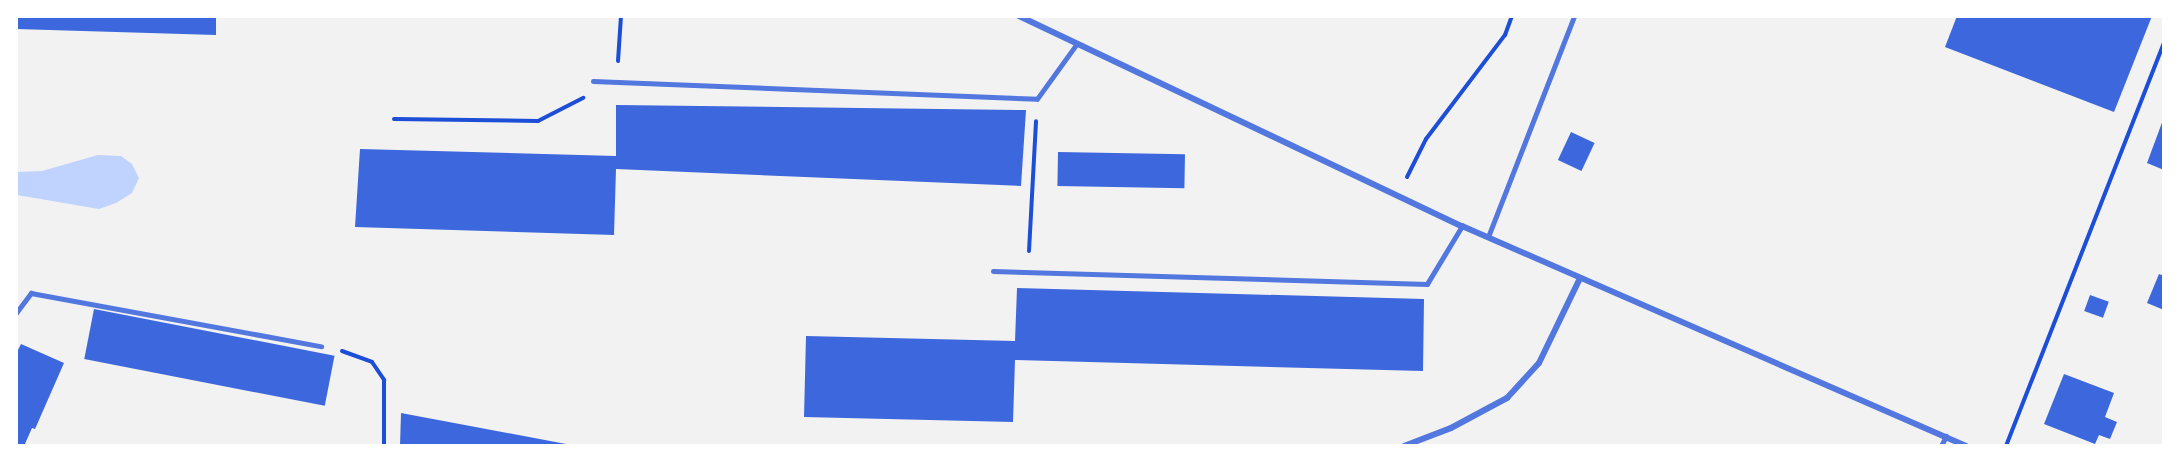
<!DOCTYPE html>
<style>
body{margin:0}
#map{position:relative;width:2180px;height:462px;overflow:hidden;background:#f2f2f2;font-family:Figtree,sans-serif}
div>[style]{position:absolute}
.water>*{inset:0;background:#bfd3fe}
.building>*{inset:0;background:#3d67dc;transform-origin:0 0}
.path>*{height:4px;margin:-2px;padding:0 2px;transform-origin:2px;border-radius:2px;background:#1d4ed8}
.service>*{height:4.5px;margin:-2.25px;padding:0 2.25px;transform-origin:2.25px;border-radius:2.25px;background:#5277de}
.minor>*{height:6px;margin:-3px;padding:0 3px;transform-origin:3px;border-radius:3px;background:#5277de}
span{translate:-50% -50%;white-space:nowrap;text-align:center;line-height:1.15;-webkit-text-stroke:6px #fff;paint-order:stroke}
.frame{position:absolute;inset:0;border:18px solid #fff;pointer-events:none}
</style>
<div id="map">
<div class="water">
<i style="clip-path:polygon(98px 155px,121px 156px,132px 164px,139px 178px,132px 193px,116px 203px,99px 209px,17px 195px,17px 172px,42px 171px)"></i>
</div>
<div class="building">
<i style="clip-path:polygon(16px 16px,216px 16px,216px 35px,16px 29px)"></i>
<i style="clip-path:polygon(1957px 16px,2152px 16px,2114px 112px,1945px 47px)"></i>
<i style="clip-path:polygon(616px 105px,1026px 110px,1021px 186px,616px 169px,614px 235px,355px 227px,360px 149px,616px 156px)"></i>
<i style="clip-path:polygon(2163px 120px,2164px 120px,2164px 170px,2147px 163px)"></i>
<i style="left:1571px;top:132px;width:26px;height:31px;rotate:25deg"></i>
<i style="left:1058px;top:152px;width:127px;height:34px;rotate:1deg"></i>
<i style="clip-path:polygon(2159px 274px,2164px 276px,2164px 310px,2147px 303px)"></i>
<i style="clip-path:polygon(1017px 288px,1424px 299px,1423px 371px,1015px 360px,1013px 422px,804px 417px,806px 336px,1015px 341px)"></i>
<i style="left:2090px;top:295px;width:20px;height:17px;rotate:20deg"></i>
<i style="left:94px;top:309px;width:245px;height:51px;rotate:11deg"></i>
<i style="clip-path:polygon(21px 344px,64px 363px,35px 429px,32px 428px,24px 446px,16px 446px,16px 354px)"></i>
<i style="clip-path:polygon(2064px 374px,2114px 393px,2105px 417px,2117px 422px,2110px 439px,2099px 435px,2095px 444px,2044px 424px)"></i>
<i style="clip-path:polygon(401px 413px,566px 444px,566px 446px,400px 446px)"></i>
</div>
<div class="path">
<i style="left:618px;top:61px;width:45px;rotate:-86.2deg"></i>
<i style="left:394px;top:119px;width:144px;rotate:0.8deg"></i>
<i style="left:538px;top:121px;width:51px;rotate:-27.1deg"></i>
<i style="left:1407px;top:177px;width:42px;rotate:-63.4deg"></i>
<i style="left:1426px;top:139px;width:131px;rotate:-52.8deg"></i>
<i style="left:1505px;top:35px;width:20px;rotate:-70deg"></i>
<i style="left:1029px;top:251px;width:130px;rotate:-86.9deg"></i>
<i style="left:342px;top:351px;width:32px;rotate:20deg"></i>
<i style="left:372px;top:362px;width:22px;rotate:56deg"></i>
<i style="left:384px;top:380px;width:66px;rotate:90deg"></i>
<i style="left:2006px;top:446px;width:433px;rotate:-68.6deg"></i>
</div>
<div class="service">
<i style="left:593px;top:81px;width:444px;rotate:2.3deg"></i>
<i style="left:1037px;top:99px;width:67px;rotate:-54.2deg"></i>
<i style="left:1488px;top:237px;width:237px;rotate:-68.7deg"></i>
<i style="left:993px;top:271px;width:434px;rotate:1.7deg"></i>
<i style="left:1427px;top:284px;width:68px;rotate:-58.9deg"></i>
<i style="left:16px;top:313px;width:25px;rotate:-53deg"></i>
<i style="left:31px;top:293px;width:295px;rotate:10.4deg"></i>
<i style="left:1941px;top:446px;width:11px;rotate:-63deg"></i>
</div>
<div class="minor">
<i style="left:1019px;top:16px;width:490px;rotate:25.4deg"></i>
<i style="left:1462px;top:226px;width:550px;rotate:23.58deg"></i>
<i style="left:1404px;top:446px;width:50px;rotate:-21deg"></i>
<i style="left:1451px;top:428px;width:64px;rotate:-28.2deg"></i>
<i style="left:1507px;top:398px;width:47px;rotate:-47.6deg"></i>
<i style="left:1539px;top:363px;width:94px;rotate:-64.2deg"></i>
</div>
<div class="frame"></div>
</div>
